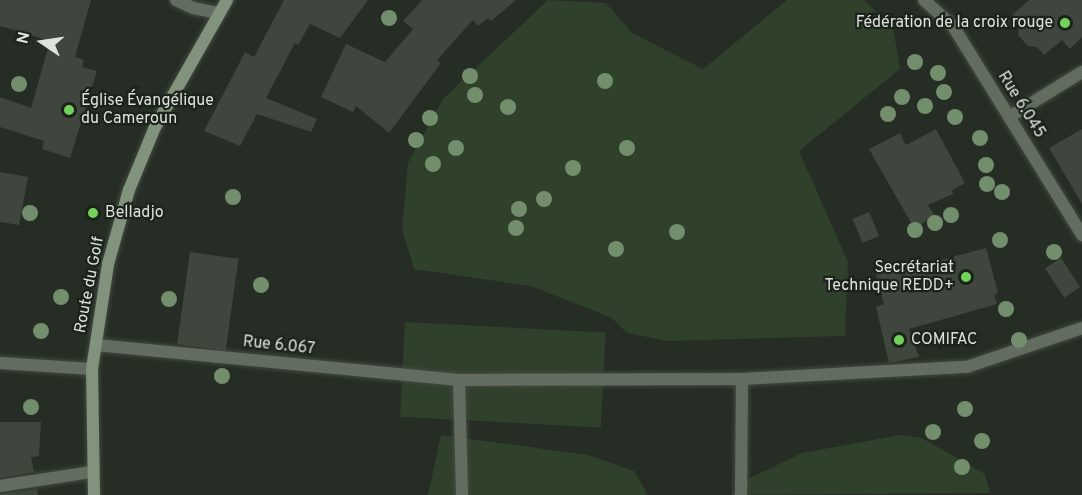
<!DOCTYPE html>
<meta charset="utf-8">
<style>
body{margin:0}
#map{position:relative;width:1082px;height:495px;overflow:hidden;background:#262d24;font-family:Overpass,sans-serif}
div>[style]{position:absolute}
.green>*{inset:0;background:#2f402b;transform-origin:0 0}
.building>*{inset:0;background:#3e463d;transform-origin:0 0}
.roads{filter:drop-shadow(0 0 2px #434a41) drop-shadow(0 0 2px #434a41)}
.minor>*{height:12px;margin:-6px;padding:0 6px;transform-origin:6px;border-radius:6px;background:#626d5f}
.secondary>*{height:12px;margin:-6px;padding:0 6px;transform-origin:6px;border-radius:6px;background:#81937d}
.trees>*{width:16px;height:16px;margin:-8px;border-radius:50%;background:#728e6c}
.dots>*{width:16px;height:16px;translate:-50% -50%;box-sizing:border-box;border:3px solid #1c231b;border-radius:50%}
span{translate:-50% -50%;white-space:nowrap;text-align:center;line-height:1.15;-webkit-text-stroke:4.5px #1c231b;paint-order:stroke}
.poi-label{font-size:16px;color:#dde2dc}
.right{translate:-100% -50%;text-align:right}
.left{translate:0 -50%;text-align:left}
.street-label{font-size:16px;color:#dde2dc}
.north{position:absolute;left:12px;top:12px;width:60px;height:60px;-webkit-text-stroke:4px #1c231b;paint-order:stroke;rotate:283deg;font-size:16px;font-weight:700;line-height:24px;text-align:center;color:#dde2dc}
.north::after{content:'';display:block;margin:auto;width:21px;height:27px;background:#dde2dc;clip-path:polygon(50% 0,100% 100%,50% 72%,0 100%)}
</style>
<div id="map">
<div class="green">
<i style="clip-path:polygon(548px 0,606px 3px,632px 33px,703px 69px,787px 0,864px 0,893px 27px,900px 69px,799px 151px,848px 262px,845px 336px,668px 341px,627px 333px,612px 318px,531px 286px,414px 269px,402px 229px,408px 163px,443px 99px)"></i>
<i style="left:405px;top:322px;width:201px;height:95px;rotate:3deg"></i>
<i style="clip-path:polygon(441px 435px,588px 455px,634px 471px,647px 493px,646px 495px,428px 495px)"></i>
<i style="clip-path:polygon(900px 435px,922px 438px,985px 474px,990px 493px,731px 495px,744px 481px,802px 453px)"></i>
</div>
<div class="building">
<i style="clip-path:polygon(0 0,91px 0,75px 57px,84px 60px,82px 67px,97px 71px,70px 158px,42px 149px,44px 141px,0 127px,0 97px,31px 108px,50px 41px,0 26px)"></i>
<i style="clip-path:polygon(284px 0,368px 0,340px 38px,310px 24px,298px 45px,295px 43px,266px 98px,317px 119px,311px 132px,257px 114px,240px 146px,204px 131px,245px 52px,254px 57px)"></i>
<i style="clip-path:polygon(422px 0,516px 0,491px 21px,488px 18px,478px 26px,473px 20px,437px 60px,441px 63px,389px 133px,356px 106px,353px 112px,321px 97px,346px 44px,385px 62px,413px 29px,403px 21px)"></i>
<i style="clip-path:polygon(1029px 0,1082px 0,1082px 37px,1070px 49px,1062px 40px,1044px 55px,1037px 47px,1028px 46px,1018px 35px,1019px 26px,1010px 17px)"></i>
<i style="clip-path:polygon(936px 129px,965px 183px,952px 190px,953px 194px,928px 205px,935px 216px,914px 228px,869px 149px,900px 133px,906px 145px)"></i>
<i style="clip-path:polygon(1082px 129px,1082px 204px,1049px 148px)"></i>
<i style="clip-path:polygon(0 172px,28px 177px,19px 225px,0 222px)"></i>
<i style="left:869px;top:212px;width:26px;height:18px;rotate:67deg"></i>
<i style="clip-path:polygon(986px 248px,998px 293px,994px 295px,997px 304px,909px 329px,919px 357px,889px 363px,876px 307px,884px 304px,875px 270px,912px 259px,914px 267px)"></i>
<i style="left:190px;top:252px;width:49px;height:93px;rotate:8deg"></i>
<i style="left:1061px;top:258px;width:35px;height:19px;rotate:57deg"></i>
<i style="clip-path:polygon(0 422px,41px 422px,39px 456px,31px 457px,34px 472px,0 478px)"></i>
<i style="clip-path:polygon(37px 489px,38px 495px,0 495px,0 494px)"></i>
</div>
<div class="roads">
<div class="minor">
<i style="left:176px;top:0;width:19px;rotate:25deg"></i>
<i style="left:193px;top:8px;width:25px;rotate:11deg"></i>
<i style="left:924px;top:0;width:39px;rotate:42deg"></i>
<i style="left:953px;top:26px;width:246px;rotate:58.3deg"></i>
<i style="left:1009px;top:117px;width:86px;rotate:-31.7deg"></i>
<i style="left:96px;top:345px;width:365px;rotate:5.5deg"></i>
<i style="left:459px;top:380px;width:283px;rotate:-0.2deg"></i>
<i style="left:742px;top:379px;width:225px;rotate:-3.1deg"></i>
<i style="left:967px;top:367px;width:121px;rotate:-18.7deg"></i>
<i style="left:0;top:363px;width:92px;rotate:3.7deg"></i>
<i style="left:459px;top:380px;width:115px;rotate:88.5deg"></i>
<i style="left:0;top:486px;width:93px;rotate:-8.7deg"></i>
<i style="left:741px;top:495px;width:116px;rotate:-89.5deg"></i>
</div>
<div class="secondary">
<i style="left:94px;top:495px;width:126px;rotate:-90.9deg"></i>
<i style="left:92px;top:369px;width:106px;rotate:-81.3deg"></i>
<i style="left:108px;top:264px;width:77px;rotate:-74.2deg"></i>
<i style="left:129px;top:190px;width:68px;rotate:-67.6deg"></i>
<i style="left:155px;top:127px;width:146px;rotate:-60.4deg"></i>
</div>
</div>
<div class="trees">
<i style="left:389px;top:18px"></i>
<i style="left:915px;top:62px"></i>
<i style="left:938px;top:73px"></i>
<i style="left:470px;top:76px"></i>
<i style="left:605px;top:81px"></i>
<i style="left:19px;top:84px"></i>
<i style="left:944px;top:92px"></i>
<i style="left:475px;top:95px"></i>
<i style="left:902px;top:97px"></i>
<i style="left:925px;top:106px"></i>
<i style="left:508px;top:107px"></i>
<i style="left:888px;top:114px"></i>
<i style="left:955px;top:117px"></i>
<i style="left:430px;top:118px"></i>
<i style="left:980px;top:138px"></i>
<i style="left:416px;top:140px"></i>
<i style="left:456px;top:148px"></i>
<i style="left:627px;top:148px"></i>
<i style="left:433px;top:164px"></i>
<i style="left:986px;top:165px"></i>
<i style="left:573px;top:168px"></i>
<i style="left:987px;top:184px"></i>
<i style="left:1002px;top:192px"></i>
<i style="left:233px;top:197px"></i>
<i style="left:544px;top:199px"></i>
<i style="left:519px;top:209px"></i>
<i style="left:30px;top:213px"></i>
<i style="left:951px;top:215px"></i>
<i style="left:935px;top:223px"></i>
<i style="left:516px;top:228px"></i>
<i style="left:915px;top:230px"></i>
<i style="left:677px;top:232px"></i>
<i style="left:1000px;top:240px"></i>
<i style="left:616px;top:249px"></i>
<i style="left:1054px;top:252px"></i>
<i style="left:261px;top:285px"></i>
<i style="left:61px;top:297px"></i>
<i style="left:169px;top:299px"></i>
<i style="left:1006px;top:309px"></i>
<i style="left:41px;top:331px"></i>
<i style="left:1019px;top:340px"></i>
<i style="left:222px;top:376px"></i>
<i style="left:31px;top:407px"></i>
<i style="left:965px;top:409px"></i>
<i style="left:933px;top:432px"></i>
<i style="left:982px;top:441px"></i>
<i style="left:962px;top:467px"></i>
</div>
<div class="dots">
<i style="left:1065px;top:23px;background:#74d25c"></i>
<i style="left:69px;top:110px;background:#74d25c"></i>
<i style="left:93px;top:213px;background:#74d25c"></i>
<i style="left:966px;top:277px;background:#74d25c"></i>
<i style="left:899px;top:340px;background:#74d25c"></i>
</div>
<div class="poi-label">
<span class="right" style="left:1053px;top:23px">Fédération de la croix rouge</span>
<span class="left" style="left:81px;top:110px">Église Évangélique<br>du Cameroun</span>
<span class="left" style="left:105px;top:213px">Belladjo</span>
<span class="right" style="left:954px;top:277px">Secrétariat<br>Technique REDD+</span>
<span class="left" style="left:911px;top:340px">COMIFAC</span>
</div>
<div class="street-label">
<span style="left:1021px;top:105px;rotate:58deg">Rue 6.045</span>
<span style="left:90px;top:285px;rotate:-79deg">Route du Golf</span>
<span style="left:279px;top:346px;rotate:6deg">Rue 6.067</span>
</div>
<div class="north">N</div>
</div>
